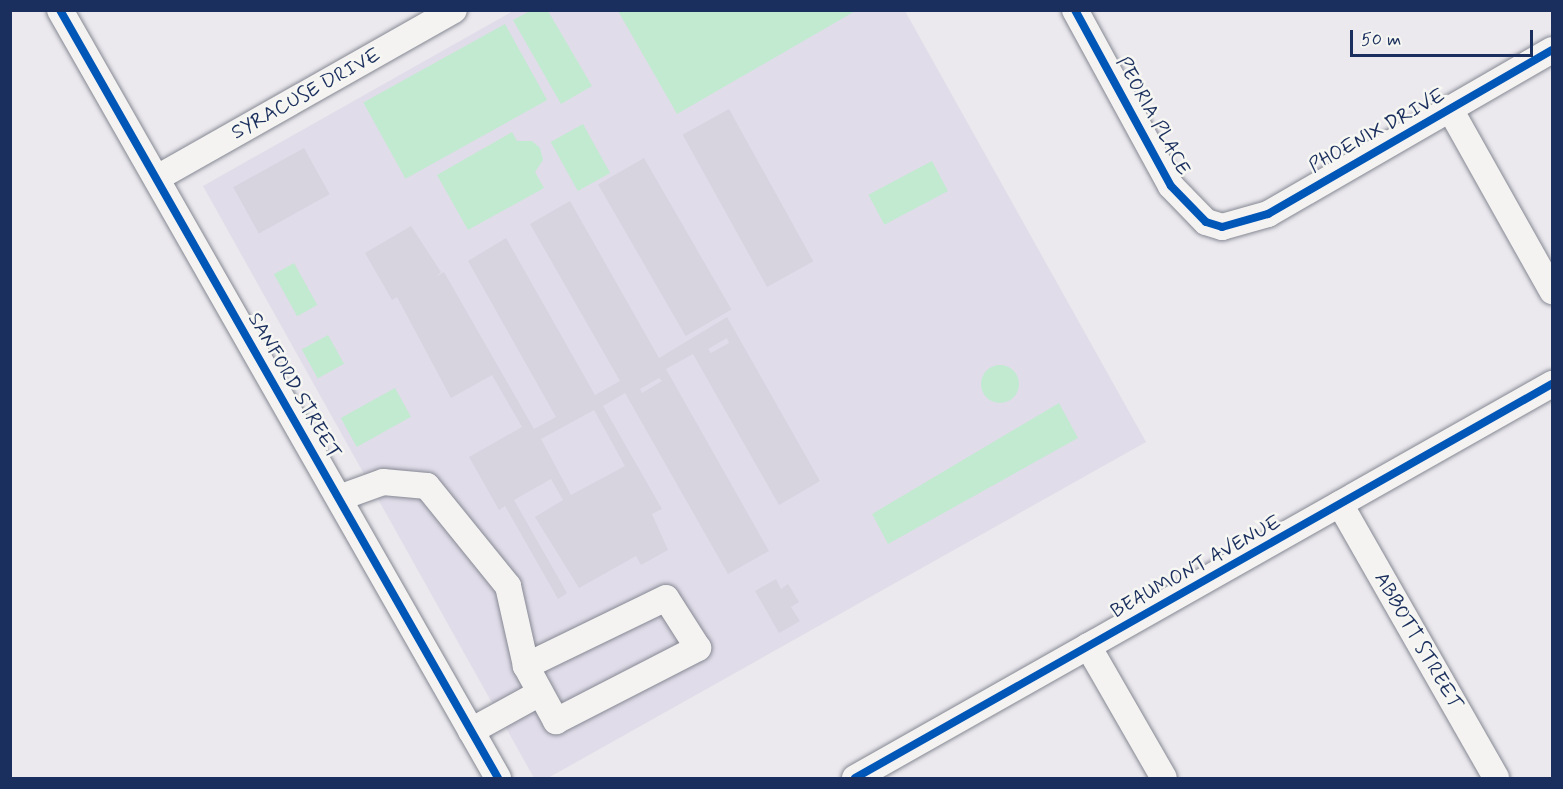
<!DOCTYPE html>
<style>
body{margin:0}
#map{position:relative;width:1563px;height:789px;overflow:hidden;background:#ebe9ee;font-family:Mynerve,sans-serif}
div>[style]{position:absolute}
.built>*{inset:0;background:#e0dce9}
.green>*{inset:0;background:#c2ead1;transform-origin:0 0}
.round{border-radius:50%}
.building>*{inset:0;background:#d7d3df;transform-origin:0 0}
.roads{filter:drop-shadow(0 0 2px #858893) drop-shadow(0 0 2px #858893)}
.minor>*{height:26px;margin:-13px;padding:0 13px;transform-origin:13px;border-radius:13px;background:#f4f3f2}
.cycleway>*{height:8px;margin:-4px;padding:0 4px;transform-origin:4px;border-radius:4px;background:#0057b8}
span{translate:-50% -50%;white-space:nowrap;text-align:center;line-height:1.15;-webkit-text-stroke:5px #f6f6f2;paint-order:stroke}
.street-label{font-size:20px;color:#1b2f5e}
.frame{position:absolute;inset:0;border:12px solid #1b2f5e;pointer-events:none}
.scale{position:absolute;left:1350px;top:30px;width:183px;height:27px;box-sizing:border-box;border:3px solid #1b2f5e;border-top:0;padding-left:8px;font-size:18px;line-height:21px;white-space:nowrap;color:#1b2f5e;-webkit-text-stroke:4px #f6f6f2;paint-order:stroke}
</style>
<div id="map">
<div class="built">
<i style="clip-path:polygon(513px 11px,905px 11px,1146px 442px,548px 778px,534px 778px,203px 186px)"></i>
</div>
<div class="green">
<i style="clip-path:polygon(857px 10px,677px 114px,618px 11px,618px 10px)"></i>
<i style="clip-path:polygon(530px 11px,548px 11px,592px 86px,561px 104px,513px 20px)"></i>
<i style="left:505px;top:24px;width:87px;height:162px;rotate:61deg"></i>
<i style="left:583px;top:124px;width:56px;height:37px;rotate:61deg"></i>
<i style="clip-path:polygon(512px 132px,517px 141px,532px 141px,540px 148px,543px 160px,535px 172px,544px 188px,468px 230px,437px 175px)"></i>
<i style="left:932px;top:161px;width:34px;height:72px;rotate:62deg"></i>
<i style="left:294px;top:263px;width:48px;height:23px;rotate:61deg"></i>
<i style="left:328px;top:335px;width:33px;height:30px;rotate:61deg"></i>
<i class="round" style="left:981px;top:365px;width:38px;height:38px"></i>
<i style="left:395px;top:388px;width:33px;height:62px;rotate:61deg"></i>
<i style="clip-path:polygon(1059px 403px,1078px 438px,888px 544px,872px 514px)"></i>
</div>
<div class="building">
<i style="left:729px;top:109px;width:174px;height:53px;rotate:61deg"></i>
<i style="left:304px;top:148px;width:53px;height:81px;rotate:61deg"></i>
<i style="left:644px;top:158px;width:175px;height:53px;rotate:60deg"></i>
<i style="clip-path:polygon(evenodd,570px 201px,659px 358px,727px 317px,820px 481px,779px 505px,693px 354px,666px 369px,769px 551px,728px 574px,625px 393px,603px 406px,662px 509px,652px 514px,668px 550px,641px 565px,636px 556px,579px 588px,535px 517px,563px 500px,551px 479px,514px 500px,567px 593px,558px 599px,505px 506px,499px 510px,469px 457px,522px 427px,492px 375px,451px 398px,397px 297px,392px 300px,365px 253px,411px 226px,441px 272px,436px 277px,444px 272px,534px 429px,556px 417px,468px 261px,506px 238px,595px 395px,620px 381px,530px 224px,570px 201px,727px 338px,729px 343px,711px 353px,708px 349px,727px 338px,570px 201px,659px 378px,662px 381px,642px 393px,640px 389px,659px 378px,570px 201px,594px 410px,625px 466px,571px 495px,541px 439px,594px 410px)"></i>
<i style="clip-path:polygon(776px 579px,781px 589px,788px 584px,799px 602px,791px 607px,800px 621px,779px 633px,755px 591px)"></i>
</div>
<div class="roads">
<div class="minor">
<i style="left:60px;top:10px;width:884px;rotate:60.3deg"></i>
<i style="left:1075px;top:10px;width:200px;rotate:61.4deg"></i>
<i style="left:1171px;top:186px;width:50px;rotate:45.8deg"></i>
<i style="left:1206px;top:222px;width:17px;rotate:17deg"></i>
<i style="left:1222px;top:227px;width:48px;rotate:-15.8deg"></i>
<i style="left:1268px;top:214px;width:328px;rotate:-30deg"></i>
<i style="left:1450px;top:109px;width:209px;rotate:60.7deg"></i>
<i style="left:157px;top:178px;width:341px;rotate:-29.5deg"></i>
<i style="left:339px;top:498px;width:47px;rotate:-20deg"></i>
<i style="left:383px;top:482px;width:44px;rotate:5.2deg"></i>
<i style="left:427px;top:486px;width:129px;rotate:51deg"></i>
<i style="left:508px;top:586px;width:82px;rotate:77.3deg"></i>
<i style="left:526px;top:666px;width:63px;rotate:61.4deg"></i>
<i style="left:556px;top:721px;width:160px;rotate:-27.2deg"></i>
<i style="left:698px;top:648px;width:59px;rotate:-122.6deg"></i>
<i style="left:666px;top:598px;width:156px;rotate:154.1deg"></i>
<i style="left:1340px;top:504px;width:315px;rotate:60.3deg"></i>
<i style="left:1088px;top:646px;width:152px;rotate:60.1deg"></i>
<i style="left:471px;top:731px;width:79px;rotate:-28.8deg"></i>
<i style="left:855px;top:778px;width:801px;rotate:-29.48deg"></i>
</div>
</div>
<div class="cycleway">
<i style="left:60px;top:10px;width:884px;rotate:60.3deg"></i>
<i style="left:1075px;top:10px;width:200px;rotate:61.4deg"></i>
<i style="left:1171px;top:186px;width:50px;rotate:45.8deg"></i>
<i style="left:1206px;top:222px;width:17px;rotate:17deg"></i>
<i style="left:1222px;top:227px;width:48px;rotate:-15.8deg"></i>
<i style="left:1268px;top:214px;width:328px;rotate:-30deg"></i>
<i style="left:855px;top:778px;width:801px;rotate:-29.48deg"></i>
</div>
<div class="street-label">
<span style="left:306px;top:94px;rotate:-29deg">SYRACUSE DRIVE</span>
<span style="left:1153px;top:116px;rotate:61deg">PEORIA PLACE</span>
<span style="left:1377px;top:131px;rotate:-29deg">PHOENIX DRIVE</span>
<span style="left:294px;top:386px;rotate:60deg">SANFORD STREET</span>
<span style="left:1196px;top:567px;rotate:-29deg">BEAUMONT AVENUE</span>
<span style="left:1418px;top:641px;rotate:60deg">ABBOTT STREET</span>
</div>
<div class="frame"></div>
<div class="scale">50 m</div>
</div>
